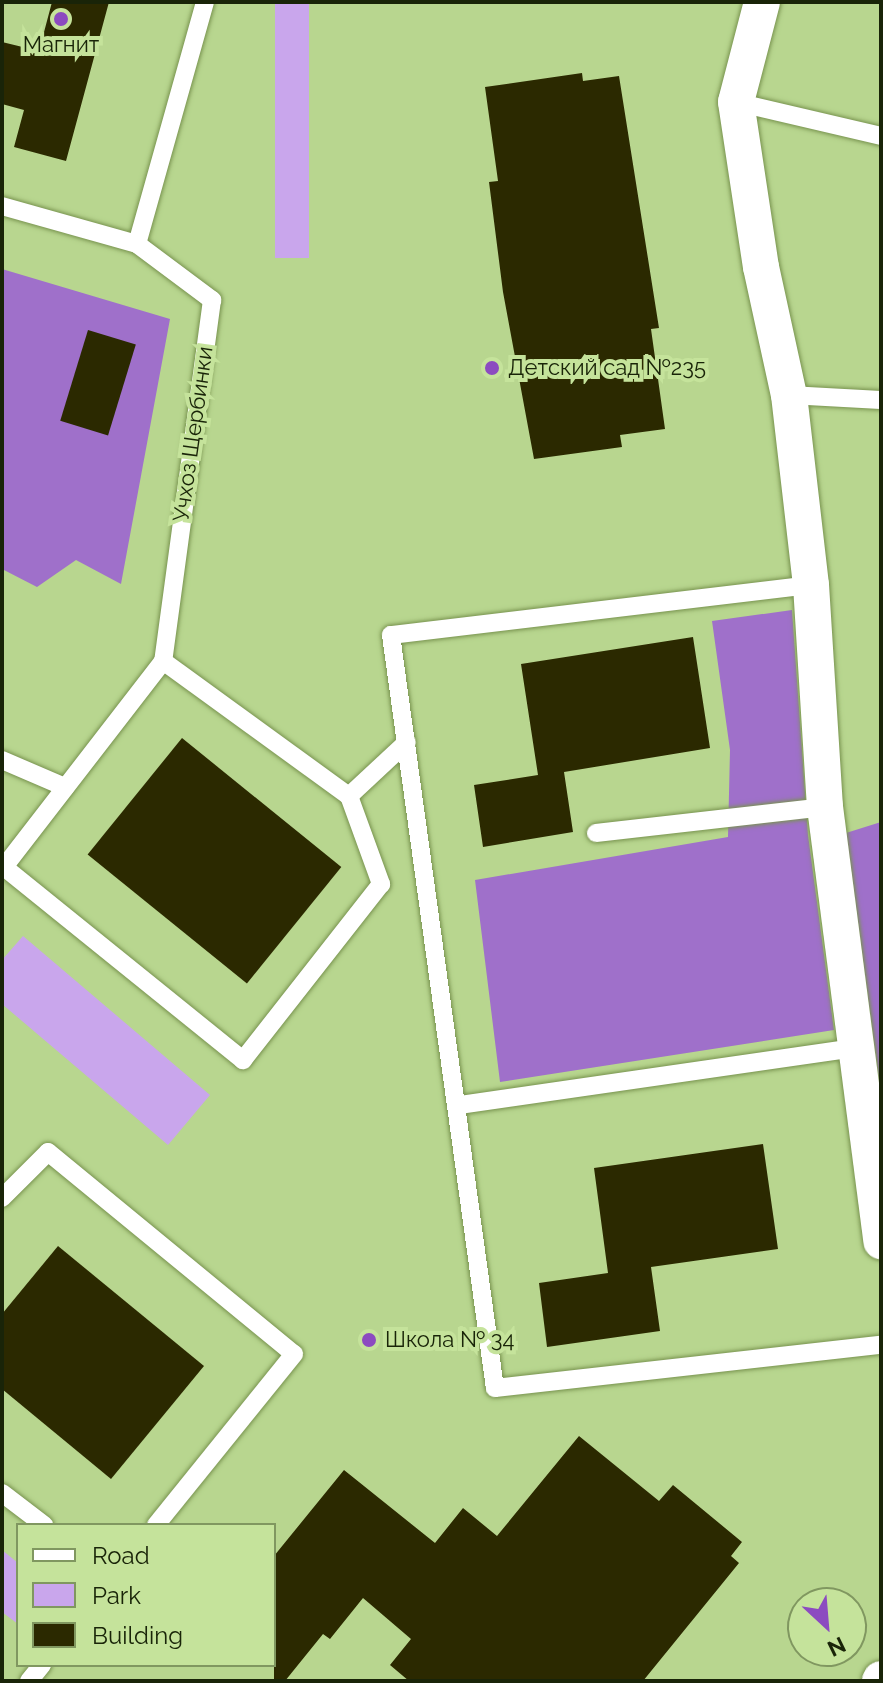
<!DOCTYPE html>
<meta charset="utf-8">
<style>
body{margin:0}
#map{position:relative;width:883px;height:1683px;overflow:hidden;background:#b8d68f;font-family:Raleway,sans-serif}
div>[style]{position:absolute}
.green>*{inset:0;background:#c9a6ec;transform-origin:0 0}
.forest>*{inset:0;background:#9f70ca}
.building>*{inset:0;background:#2b2900;transform-origin:0 0}
.roads{filter:drop-shadow(0 0 2px #78934f) drop-shadow(0 0 2px #78934f)}
.service>*{height:18px;margin:-9px;padding:0 9px;transform-origin:9px;border-radius:9px;background:#fff}
.minor>*{height:36px;margin:-18px;padding:0 18px;transform-origin:18px;border-radius:18px;background:#fff}
.dots>*{width:22px;height:22px;translate:-50% -50%;box-sizing:border-box;border:4px solid #c5e39b;border-radius:50%}
span{translate:-50% -50%;white-space:nowrap;text-align:center;line-height:1.15;-webkit-text-stroke:8px #c5e39b;paint-order:stroke}
.poi-label{font-size:22px;color:#192408}
.left{translate:0 -50%;text-align:left}
.street-label{font-size:22px;color:#192408}
.frame{position:absolute;inset:0;border:4px solid #192408;pointer-events:none}
.legend{position:absolute;left:16px;top:1523px;width:260px;height:144px;box-sizing:border-box;background:#c5e39b;border:2px solid #809760;margin:0;padding:10px 14px;list-style:none;font-size:24px;color:#192408}
.legend li{display:flex;align-items:center;gap:16px;height:40px}
.legend b{width:40px;border:2px solid #809760}
.north{position:absolute;left:787px;top:1587px;width:80px;height:80px;box-sizing:border-box;background:#c5e39b;border:2px solid #809760;border-radius:50%;rotate:154deg;font-size:22px;font-weight:700;line-height:32px;text-align:center;color:#192408}
.north::after{content:'';display:block;margin:auto;width:28px;height:36px;background:#8c4bc0;clip-path:polygon(50% 0,100% 100%,50% 72%,0 100%)}
</style>
<div id="map">
<div class="green">
<i style="left:275px;top:2px;width:34px;height:256px"></i>
<i style="clip-path:polygon(23px 936px,210px 1095px,168px 1145px,2px 1004px,2px 960px)"></i>
<i style="clip-path:polygon(2px 1550px,18px 1563px,18px 1624px,2px 1612px)"></i>
</div>
<div class="forest">
<i style="clip-path:polygon(2px 269px,170px 319px,121px 584px,76px 560px,37px 587px,2px 569px)"></i>
<i style="clip-path:polygon(792px 610px,808px 835px,834px 1030px,500px 1082px,475px 880px,728px 837px,730px 750px,712px 621px)"></i>
<i style="clip-path:polygon(881px 822px,881px 1094px,846px 833px)"></i>
</div>
<div class="building">
<i style="clip-path:polygon(52px 2px,109px 2px,66px 161px,14px 147px,24px 110px,2px 104px,2px 42px,39px 51px)"></i>
<i style="clip-path:polygon(582px 73px,583px 81px,619px 76px,659px 328px,651px 329px,665px 429px,620px 435px,622px 447px,534px 459px,503px 292px,489px 182px,498px 181px,485px 87px)"></i>
<i style="left:88px;top:330px;width:50px;height:95px;rotate:17deg"></i>
<i style="clip-path:polygon(693px 637px,710px 748px,564px 772px,573px 832px,483px 847px,474px 785px,538px 775px,521px 664px)"></i>
<i style="left:182px;top:738px;width:205px;height:150px;rotate:39deg"></i>
<i style="clip-path:polygon(763px 1144px,778px 1249px,651px 1267px,660px 1331px,547px 1347px,539px 1283px,608px 1273px,594px 1168px)"></i>
<i style="clip-path:polygon(58px 1246px,204px 1366px,111px 1479px,2px 1389px,2px 1314px)"></i>
<i style="clip-path:polygon(579px 1436px,659px 1501px,673px 1485px,742px 1542px,731px 1556px,739px 1563px,643px 1681px,409px 1681px,390px 1665px,411px 1639px,363px 1598px,330px 1639px,323px 1634px,285px 1681px,274px 1681px,274px 1556px,344px 1470px,435px 1543px,463px 1508px,497px 1536px)"></i>
</div>
<div class="roads">
<div class="service">
<i style="left:736px;top:102px;width:149px;rotate:13.2deg"></i>
<i style="left:2px;top:206px;width:140px;rotate:15.7deg"></i>
<i style="left:137px;top:244px;width:251px;rotate:-74.3deg"></i>
<i style="left:137px;top:244px;width:94px;rotate:36.7deg"></i>
<i style="left:212px;top:300px;width:364px;rotate:97.7deg"></i>
<i style="left:789px;top:395px;width:92px;rotate:3.1deg"></i>
<i style="left:811px;top:585px;width:423px;rotate:173.2deg"></i>
<i style="left:391px;top:635px;width:760px;rotate:82.14deg"></i>
<i style="left:495px;top:1388px;width:388px;rotate:-6.4deg"></i>
<i style="left:163px;top:661px;width:230px;rotate:36deg"></i>
<i style="left:349px;top:796px;width:94px;rotate:70deg"></i>
<i style="left:381px;top:884px;width:224px;rotate:128.1deg"></i>
<i style="left:243px;top:1060px;width:307px;rotate:-141.1deg"></i>
<i style="left:4px;top:867px;width:260px;rotate:-52.3deg"></i>
<i style="left:2px;top:760px;width:69px;rotate:23.2deg"></i>
<i style="left:349px;top:796px;width:79px;rotate:-43deg"></i>
<i style="left:596px;top:833px;width:230px;rotate:-6.5deg"></i>
<i style="left:459px;top:1105px;width:401px;rotate:-8.2deg"></i>
<i style="left:2px;top:1198px;width:65px;rotate:-45deg"></i>
<i style="left:48px;top:1152px;width:318px;rotate:39.4deg"></i>
<i style="left:294px;top:1354px;width:220px;rotate:128.9deg"></i>
<i style="left:2px;top:1493px;width:53px;rotate:37.3deg"></i>
<i style="left:29px;top:1681px;width:21px;rotate:-51deg"></i>
</div>
<div class="minor">
<i style="left:762px;top:2px;width:103px;rotate:104.6deg"></i>
<i style="left:736px;top:102px;width:167px;rotate:81.4deg"></i>
<i style="left:761px;top:267px;width:131px;rotate:77.7deg"></i>
<i style="left:789px;top:395px;width:191px;rotate:83.4deg"></i>
<i style="left:811px;top:585px;width:222px;rotate:86.4deg"></i>
<i style="left:825px;top:807px;width:438px;rotate:82.6deg"></i>
<i style="left:880px;top:1681px;width:2px;rotate:-63deg"></i>
</div>
</div>
<div class="dots">
<i style="left:61px;top:19px;background:#8c4bc0"></i>
<i style="left:492px;top:368px;background:#8c4bc0"></i>
<i style="left:369px;top:1340px;background:#8c4bc0"></i>
</div>
<div class="poi-label">
<span style="left:61px;top:45px">Магнит</span>
<span class="left" style="left:508px;top:368px">Детский сад №235</span>
<span class="left" style="left:385px;top:1340px">Школа № 34</span>
</div>
<div class="street-label">
<span style="left:193px;top:434px;rotate:-82deg">Учхоз Щербинки</span>
</div>
<div class="frame"></div>
<ul class="legend">
<li><b style="height:10px;background:#fff"></b>Road</li>
<li><b style="height:22px;background:#c9a6ec"></b>Park</li>
<li><b style="height:22px;background:#2b2900"></b>Building</li>
</ul>
<div class="north">N</div>
</div>
